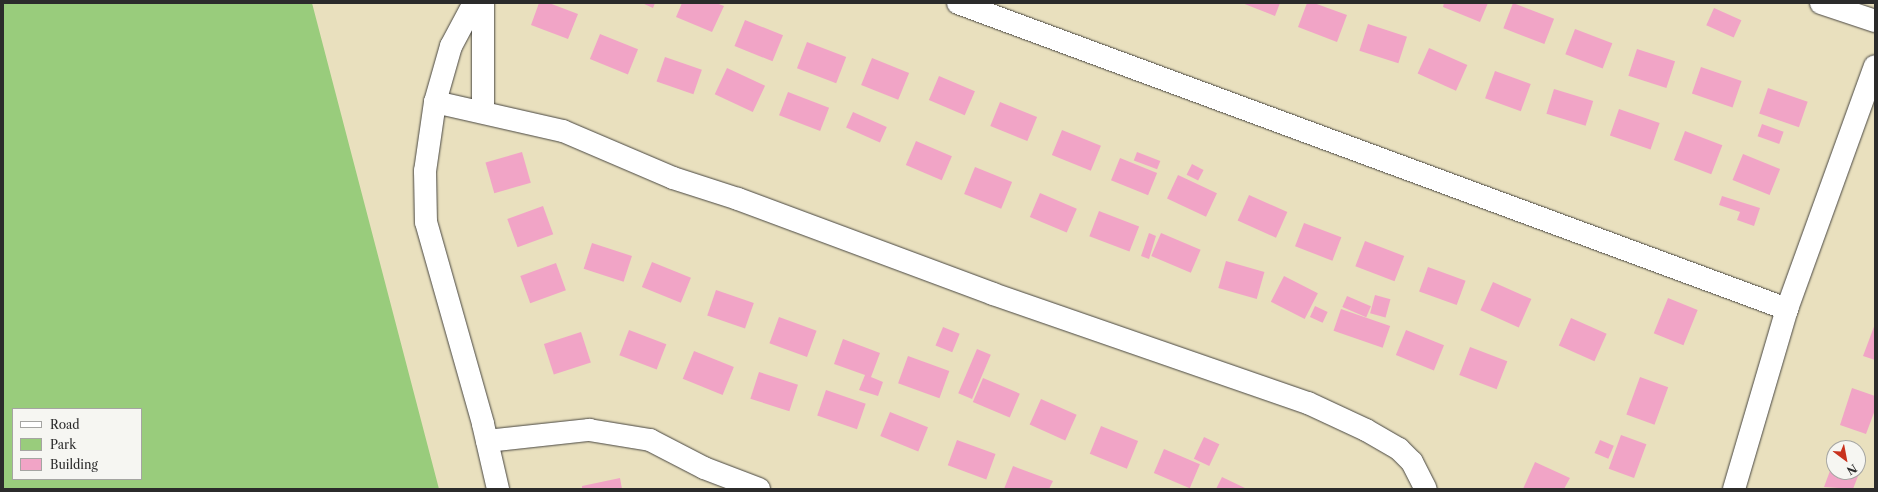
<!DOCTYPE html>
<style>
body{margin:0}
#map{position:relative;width:1878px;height:492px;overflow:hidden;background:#e9e0be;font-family:"Libre Caslon Text",serif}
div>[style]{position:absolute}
.green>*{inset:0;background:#99cc7c}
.building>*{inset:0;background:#f1a4c6;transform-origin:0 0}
.roads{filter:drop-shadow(0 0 1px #484641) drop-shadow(0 0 1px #484641)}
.minor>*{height:22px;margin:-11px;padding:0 11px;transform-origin:11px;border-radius:11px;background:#fff}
span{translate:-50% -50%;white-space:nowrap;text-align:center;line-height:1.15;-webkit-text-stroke:3px #f6f6f2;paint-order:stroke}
.frame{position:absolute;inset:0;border:4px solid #2b2b2b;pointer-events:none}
.legend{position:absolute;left:12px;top:408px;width:130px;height:72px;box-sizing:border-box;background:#f6f6f2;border:1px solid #a5a5a2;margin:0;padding:5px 7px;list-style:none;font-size:12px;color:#2b2b2b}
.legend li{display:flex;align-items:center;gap:8px;height:20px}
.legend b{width:20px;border:1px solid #a5a5a2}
.north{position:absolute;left:1826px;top:440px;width:40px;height:40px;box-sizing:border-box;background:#f6f6f2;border:1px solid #a5a5a2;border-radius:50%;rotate:148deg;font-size:11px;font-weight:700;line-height:16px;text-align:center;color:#2b2b2b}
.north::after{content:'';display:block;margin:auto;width:14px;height:18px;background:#c8321e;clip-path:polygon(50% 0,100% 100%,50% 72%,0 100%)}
</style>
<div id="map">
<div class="green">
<i style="clip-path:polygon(evenodd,3px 3px,312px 3px,439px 489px,3px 489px,3px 3px,13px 409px,141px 409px,141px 479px,13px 479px,13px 409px)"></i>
</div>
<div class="building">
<i style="clip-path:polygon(539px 3px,549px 3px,578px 14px,568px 39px,531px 25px)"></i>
<i style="clip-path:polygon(642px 3px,655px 3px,653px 8px)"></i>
<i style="clip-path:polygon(682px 3px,716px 3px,724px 6px,712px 32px,676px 17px)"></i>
<i style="clip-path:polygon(1242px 3px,1280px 3px,1275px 16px)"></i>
<i style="clip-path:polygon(1307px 3px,1314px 3px,1347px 15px,1337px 42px,1298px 27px)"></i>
<i style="clip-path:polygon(1444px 3px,1488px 3px,1480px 22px,1443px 7px)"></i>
<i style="left:1513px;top:3px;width:44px;height:27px;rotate:21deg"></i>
<i style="left:1714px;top:8px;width:30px;height:19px;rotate:24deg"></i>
<i style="left:745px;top:20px;width:41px;height:28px;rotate:22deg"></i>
<i style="left:1368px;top:24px;width:41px;height:28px;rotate:18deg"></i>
<i style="left:1575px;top:29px;width:40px;height:27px;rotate:21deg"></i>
<i style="left:600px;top:34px;width:41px;height:27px;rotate:22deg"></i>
<i style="left:807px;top:42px;width:42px;height:28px;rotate:21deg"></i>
<i style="left:1429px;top:48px;width:42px;height:28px;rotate:24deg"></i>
<i style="left:1637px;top:49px;width:40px;height:28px;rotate:18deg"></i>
<i style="left:665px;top:57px;width:39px;height:26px;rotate:19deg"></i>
<i style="left:872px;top:58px;width:40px;height:29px;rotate:22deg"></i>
<i style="left:1701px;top:67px;width:43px;height:28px;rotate:19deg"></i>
<i style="left:727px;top:68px;width:42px;height:29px;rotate:25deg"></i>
<i style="left:1495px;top:71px;width:38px;height:29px;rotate:20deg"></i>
<i style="left:939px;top:76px;width:39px;height:26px;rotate:23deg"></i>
<i style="left:1768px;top:88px;width:42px;height:27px;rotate:19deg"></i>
<i style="left:1554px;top:89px;width:41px;height:26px;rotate:17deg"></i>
<i style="left:788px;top:92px;width:44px;height:25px;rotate:21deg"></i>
<i style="left:1000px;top:102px;width:40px;height:26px;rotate:22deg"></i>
<i style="left:1619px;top:109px;width:43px;height:28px;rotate:19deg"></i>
<i style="left:853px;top:112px;width:37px;height:17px;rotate:24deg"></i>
<i style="left:1762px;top:124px;width:23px;height:13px;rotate:20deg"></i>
<i style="left:1062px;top:130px;width:42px;height:27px;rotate:22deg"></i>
<i style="left:1685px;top:131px;width:40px;height:31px;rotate:21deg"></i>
<i style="left:916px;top:141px;width:39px;height:26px;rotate:23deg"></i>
<i style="left:522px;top:152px;width:32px;height:38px;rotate:74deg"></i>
<i style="left:1137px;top:152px;width:25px;height:9px;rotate:21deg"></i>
<i style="left:1743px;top:154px;width:40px;height:28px;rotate:22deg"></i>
<i style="left:1120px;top:158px;width:40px;height:24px;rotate:22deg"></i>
<i style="left:1192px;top:164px;width:13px;height:12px;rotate:27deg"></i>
<i style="left:975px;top:167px;width:40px;height:29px;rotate:22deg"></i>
<i style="left:1178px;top:175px;width:43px;height:26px;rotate:25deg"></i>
<i style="left:1040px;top:193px;width:40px;height:26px;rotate:23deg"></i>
<i style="left:1249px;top:195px;width:42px;height:28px;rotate:24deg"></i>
<i style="clip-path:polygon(1722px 196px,1760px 208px,1754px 226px,1737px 220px,1740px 212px,1719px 205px)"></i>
<i style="left:543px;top:206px;width:30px;height:38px;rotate:70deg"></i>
<i style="left:1099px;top:211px;width:43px;height:27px;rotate:21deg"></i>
<i style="left:1304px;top:223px;width:40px;height:25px;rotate:21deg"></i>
<i style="clip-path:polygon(1149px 233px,1156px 236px,1149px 259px,1141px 256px)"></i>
<i style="left:1161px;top:233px;width:43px;height:25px;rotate:23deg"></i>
<i style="left:1365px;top:241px;width:42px;height:27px;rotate:21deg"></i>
<i style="left:592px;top:243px;width:42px;height:27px;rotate:18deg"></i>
<i style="left:1226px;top:261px;width:40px;height:28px;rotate:16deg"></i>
<i style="left:652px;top:262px;width:42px;height:27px;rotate:22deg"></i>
<i style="left:556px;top:263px;width:29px;height:38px;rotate:70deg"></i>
<i style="left:1428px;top:267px;width:40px;height:26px;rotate:20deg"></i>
<i style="left:1284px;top:276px;width:38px;height:29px;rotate:27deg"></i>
<i style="left:1493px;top:282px;width:42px;height:31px;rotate:24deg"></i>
<i style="left:716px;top:290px;width:40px;height:27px;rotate:19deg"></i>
<i style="left:1375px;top:295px;width:16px;height:19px;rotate:15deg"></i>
<i style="left:1347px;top:296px;width:26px;height:12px;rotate:23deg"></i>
<i style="left:1668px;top:298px;width:32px;height:38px;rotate:22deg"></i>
<i style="left:1315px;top:306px;width:14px;height:12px;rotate:25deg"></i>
<i style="left:1341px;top:309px;width:52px;height:23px;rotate:19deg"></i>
<i style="left:779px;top:317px;width:40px;height:28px;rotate:20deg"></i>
<i style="left:1571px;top:318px;width:39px;height:30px;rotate:24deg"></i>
<i style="clip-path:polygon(1875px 324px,1875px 360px,1863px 356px)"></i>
<i style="left:943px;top:327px;width:18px;height:20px;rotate:22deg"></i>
<i style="left:629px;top:330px;width:40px;height:27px;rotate:21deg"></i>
<i style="left:1406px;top:330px;width:41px;height:27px;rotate:22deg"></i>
<i style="left:581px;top:332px;width:32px;height:39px;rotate:72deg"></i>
<i style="clip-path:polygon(843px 339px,880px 353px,871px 377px,883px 382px,878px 396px,859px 390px,865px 375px,834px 364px)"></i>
<i style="left:1470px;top:347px;width:40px;height:30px;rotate:21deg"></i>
<i style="left:977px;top:349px;width:15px;height:48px;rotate:23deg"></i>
<i style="left:694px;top:351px;width:43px;height:30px;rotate:22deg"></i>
<i style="left:908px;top:356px;width:44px;height:29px;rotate:20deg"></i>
<i style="left:759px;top:372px;width:41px;height:28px;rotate:18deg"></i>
<i style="left:1640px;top:377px;width:30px;height:40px;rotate:20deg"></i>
<i style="left:983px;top:378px;width:40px;height:26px;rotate:23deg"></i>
<i style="clip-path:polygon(1852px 388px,1875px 396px,1875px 410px,1866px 434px,1840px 425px)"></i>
<i style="left:826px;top:390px;width:42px;height:27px;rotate:19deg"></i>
<i style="left:1041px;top:399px;width:39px;height:28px;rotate:24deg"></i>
<i style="left:890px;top:412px;width:41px;height:26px;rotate:22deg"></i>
<i style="left:1101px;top:426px;width:40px;height:30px;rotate:22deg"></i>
<i style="left:1621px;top:435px;width:27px;height:36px;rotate:20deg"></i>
<i style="left:1204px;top:437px;width:17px;height:24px;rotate:25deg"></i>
<i style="left:957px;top:440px;width:41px;height:27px;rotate:20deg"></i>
<i style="left:1600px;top:440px;width:15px;height:14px;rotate:23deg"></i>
<i style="left:1164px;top:449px;width:39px;height:26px;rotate:23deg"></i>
<i style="clip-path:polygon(1834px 460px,1834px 472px,1858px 472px,1858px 464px,1862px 466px,1853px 489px,1824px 487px)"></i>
<i style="clip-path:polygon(1535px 462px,1570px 478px,1564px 489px,1523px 489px)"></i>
<i style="clip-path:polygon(1013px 466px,1053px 481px,1049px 489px,1004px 489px)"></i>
<i style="clip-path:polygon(1222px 477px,1247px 489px,1216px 489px)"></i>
<i style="clip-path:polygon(620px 478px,622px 489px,582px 489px,582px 486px)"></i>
</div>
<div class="roads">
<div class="minor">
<i style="left:474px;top:3px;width:49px;rotate:118.1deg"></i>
<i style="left:451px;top:46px;width:58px;rotate:105.9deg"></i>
<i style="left:435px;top:102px;width:70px;rotate:98.2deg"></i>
<i style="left:425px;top:171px;width:51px;rotate:88.9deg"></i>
<i style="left:426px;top:222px;width:210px;rotate:74.2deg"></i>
<i style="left:483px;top:424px;width:67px;rotate:77deg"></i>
<i style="left:958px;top:3px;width:884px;rotate:20.26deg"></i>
<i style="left:1821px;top:3px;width:57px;rotate:18.4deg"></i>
<i style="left:435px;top:102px;width:131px;rotate:12.8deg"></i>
<i style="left:563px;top:131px;width:120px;rotate:23.1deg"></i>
<i style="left:673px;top:178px;width:68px;rotate:17.9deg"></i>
<i style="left:738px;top:199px;width:272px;rotate:20.4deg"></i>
<i style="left:993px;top:294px;width:333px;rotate:19.1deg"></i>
<i style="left:1308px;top:403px;width:64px;rotate:25deg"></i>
<i style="left:1366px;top:430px;width:38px;rotate:30deg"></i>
<i style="left:1399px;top:449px;width:18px;rotate:45deg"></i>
<i style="left:1412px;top:462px;width:30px;rotate:63deg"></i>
<i style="left:483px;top:112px;width:109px;rotate:-90deg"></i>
<i style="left:487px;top:441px;width:103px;rotate:-6.2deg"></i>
<i style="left:589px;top:430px;width:62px;rotate:9.3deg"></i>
<i style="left:650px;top:440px;width:61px;rotate:27.4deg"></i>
<i style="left:704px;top:468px;width:59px;rotate:20.9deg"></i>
<i style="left:1734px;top:489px;width:188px;rotate:-73.6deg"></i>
<i style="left:1787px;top:309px;width:258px;rotate:-70.1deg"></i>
</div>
</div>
<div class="frame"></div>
<ul class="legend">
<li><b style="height:5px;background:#fff"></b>Road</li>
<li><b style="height:11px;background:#99cc7c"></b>Park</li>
<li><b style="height:11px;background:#f1a4c6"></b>Building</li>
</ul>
<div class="north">N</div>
</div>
